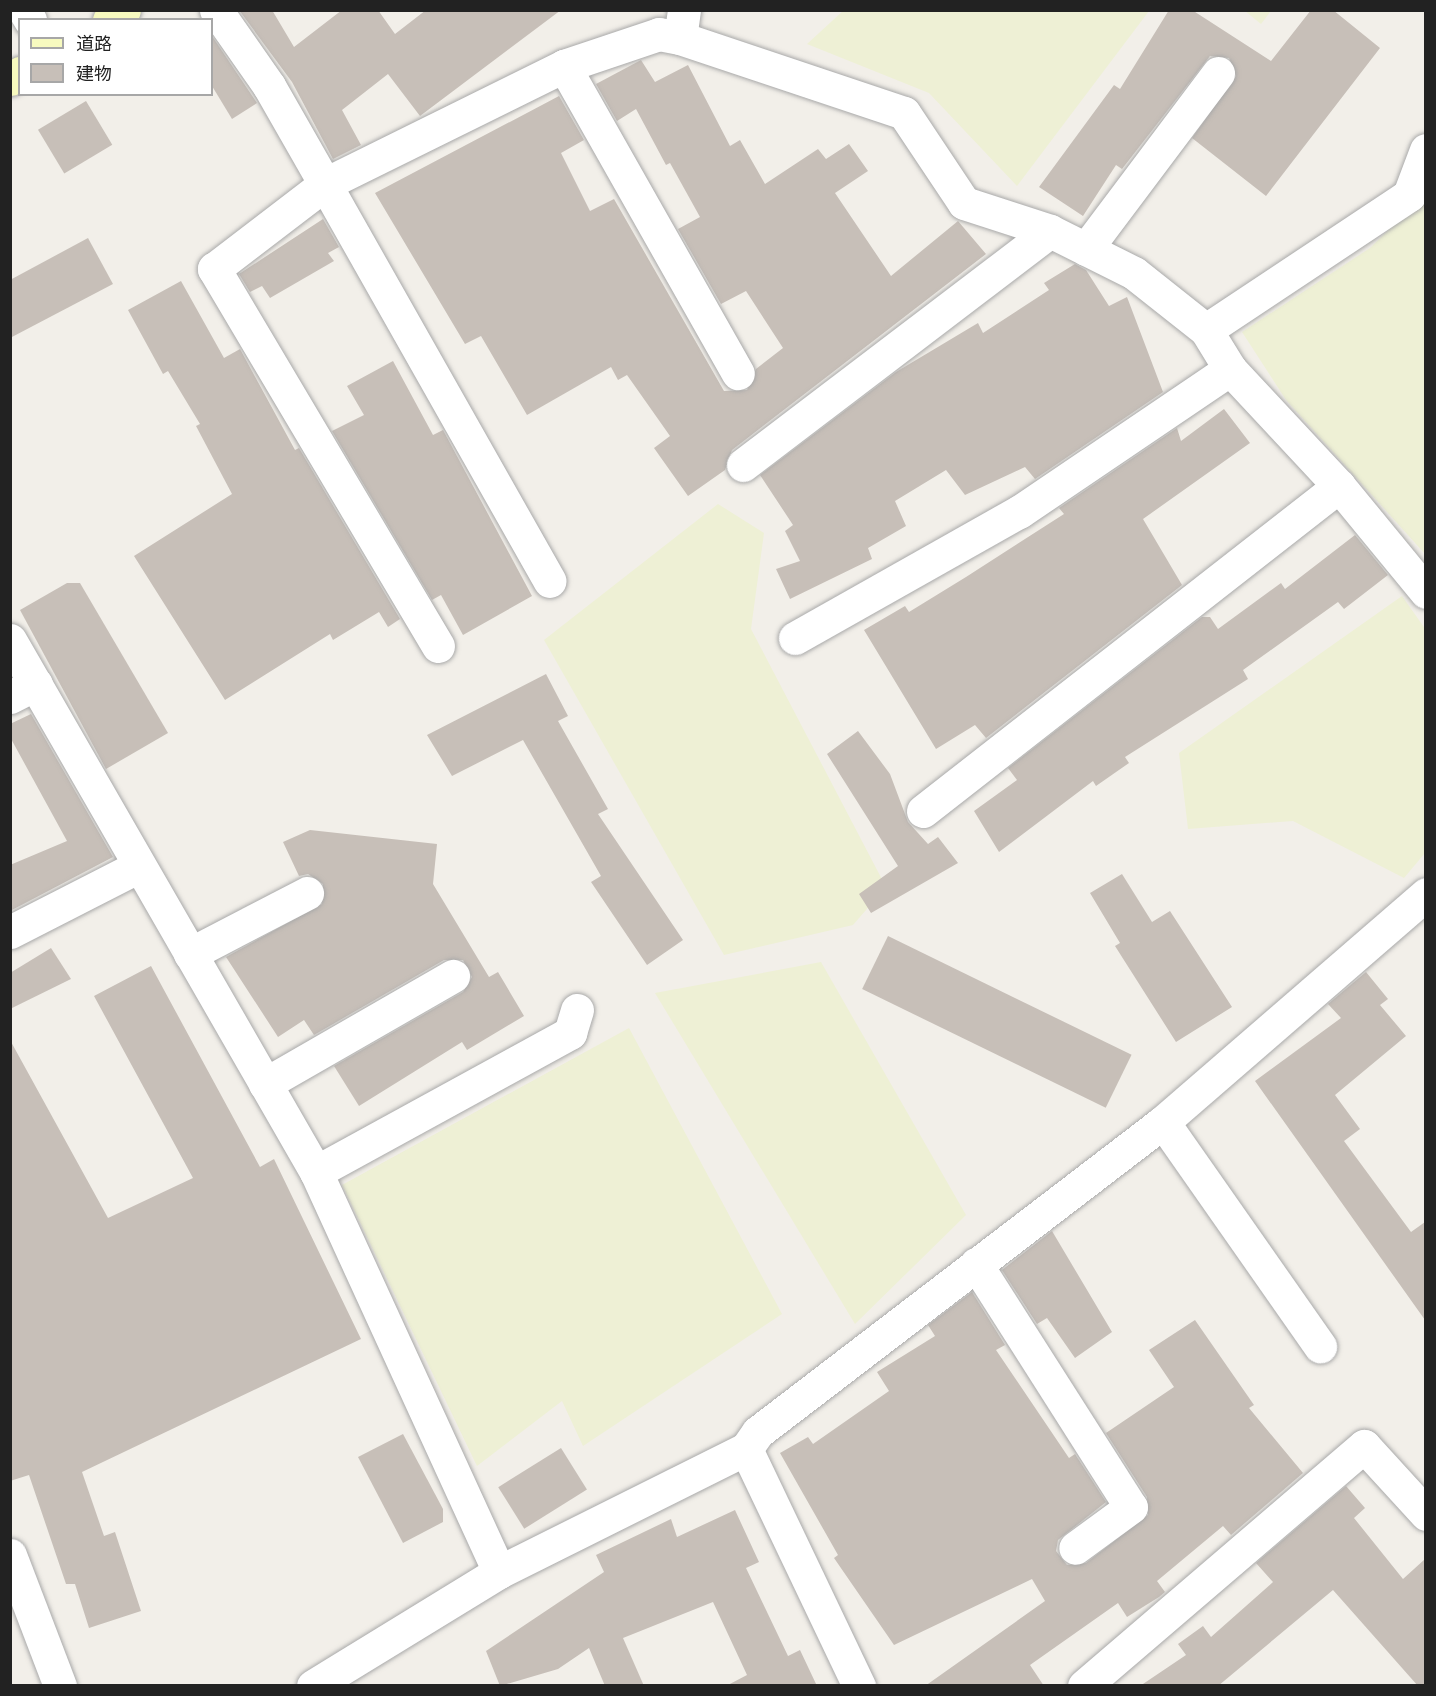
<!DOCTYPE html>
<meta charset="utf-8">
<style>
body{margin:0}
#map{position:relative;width:1436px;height:1696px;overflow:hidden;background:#f2efe9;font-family:Overpass,"Noto Sans JP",sans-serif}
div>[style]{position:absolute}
.farmland>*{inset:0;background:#eef0d5}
.building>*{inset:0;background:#c7bfb8;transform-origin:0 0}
.roads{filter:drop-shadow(0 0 2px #a9a9a9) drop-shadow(0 0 2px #a9a9a9)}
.minor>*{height:33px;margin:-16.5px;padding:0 16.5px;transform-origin:16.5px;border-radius:16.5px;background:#fff}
.secondary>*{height:33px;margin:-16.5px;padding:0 16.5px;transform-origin:16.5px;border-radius:16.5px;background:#f7fabf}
span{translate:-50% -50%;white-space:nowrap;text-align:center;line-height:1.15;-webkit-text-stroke:4.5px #fff;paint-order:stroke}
.frame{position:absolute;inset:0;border:12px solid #222;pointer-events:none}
.legend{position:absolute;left:18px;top:18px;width:195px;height:78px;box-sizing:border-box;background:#fff;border:2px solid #a7a7a7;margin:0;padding:8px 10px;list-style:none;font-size:18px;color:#222}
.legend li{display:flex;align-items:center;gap:12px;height:30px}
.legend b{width:30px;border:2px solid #a7a7a7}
</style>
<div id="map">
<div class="farmland">
<i style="clip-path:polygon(844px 10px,1149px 10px,1149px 11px,1017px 186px,929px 93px,807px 44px)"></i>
<i style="clip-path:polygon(1245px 11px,1271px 11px,1261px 24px)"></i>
<i style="clip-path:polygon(1425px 194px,1425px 554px,1286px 400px,1242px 332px,1370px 248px)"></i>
<i style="clip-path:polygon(718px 504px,764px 533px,751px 629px,886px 887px,853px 925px,724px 955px,544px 640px)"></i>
<i style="clip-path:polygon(1402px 596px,1426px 630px,1425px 853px,1404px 878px,1293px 821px,1188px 829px,1179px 753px)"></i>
<i style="clip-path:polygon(821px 962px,966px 1215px,855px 1324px,655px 993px)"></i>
<i style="clip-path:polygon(629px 1028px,782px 1314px,583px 1446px,562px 1401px,477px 1466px,342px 1185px)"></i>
</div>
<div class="building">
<i style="clip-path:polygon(239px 10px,272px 10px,294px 47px,342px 10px,378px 10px,395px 34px,426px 10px,561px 10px,420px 116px,388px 74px,342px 110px,361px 145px,333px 159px,292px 82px)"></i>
<i style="clip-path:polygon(1169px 10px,1192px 10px,1271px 61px,1311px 10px,1333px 10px,1380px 48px,1266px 196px,1192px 138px,1236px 76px,1229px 58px,1210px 56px,1122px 169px,1116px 165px,1083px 216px,1039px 187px,1114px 85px,1120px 89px)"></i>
<i style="clip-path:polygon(212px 36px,257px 103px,232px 119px,212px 86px)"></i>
<i style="clip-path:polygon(641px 60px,655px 82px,688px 65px,730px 146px,740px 140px,765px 184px,818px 149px,826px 159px,849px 144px,868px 171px,835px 193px,891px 276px,958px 221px,986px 254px,732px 450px,725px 470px,688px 496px,654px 448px,670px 436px,627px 375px,618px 380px,611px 367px,527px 415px,481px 336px,465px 344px,375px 193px,559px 96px,584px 140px,561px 153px,590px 211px,614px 199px,724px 391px,747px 390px,756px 369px,783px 348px,746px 291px,721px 304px,678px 229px,700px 217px,670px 163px,666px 165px,636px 109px,617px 121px,596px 84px)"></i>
<i style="left:86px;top:101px;width:51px;height:56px;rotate:59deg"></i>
<i style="clip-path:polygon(323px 219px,339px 247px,328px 253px,334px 261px,270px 298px,262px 286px,250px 292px,239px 274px)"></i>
<i style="clip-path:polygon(88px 238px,113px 284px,10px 338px,10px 280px)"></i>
<i style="clip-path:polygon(1075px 264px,1086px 270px,1109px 306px,1127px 297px,1163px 392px,1035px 479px,1025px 467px,965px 495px,946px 470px,895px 501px,906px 526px,868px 548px,872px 559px,790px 599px,776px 569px,800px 561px,785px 531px,793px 525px,760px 475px,896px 372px,978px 323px,983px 333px,1049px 290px,1044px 283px)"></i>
<i style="clip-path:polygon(181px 281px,224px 358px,240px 349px,295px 450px,299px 448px,400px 619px,388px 627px,379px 612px,333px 640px,330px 634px,225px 700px,134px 556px,232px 494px,196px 426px,200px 424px,168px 371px,163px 374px,128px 310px)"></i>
<i style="clip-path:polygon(393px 361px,433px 435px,443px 430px,532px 596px,463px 635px,441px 595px,432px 600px,332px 431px,364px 415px,347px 386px)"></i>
<i style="clip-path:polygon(1224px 409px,1250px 443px,1143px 519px,1182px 585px,986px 738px,975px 725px,936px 749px,864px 630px,905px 606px,909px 612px,966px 577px,1064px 514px,1059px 508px,1177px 428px,1181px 441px)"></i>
<i style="clip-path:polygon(1355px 535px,1388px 575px,1344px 609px,1338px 602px,1243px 670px,1248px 679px,1125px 757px,1129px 763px,1096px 786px,1093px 781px,999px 852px,974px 811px,1017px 780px,1008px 768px,1202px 617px,1210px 617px,1218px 629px,1281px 583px,1285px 589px)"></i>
<i style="clip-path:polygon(67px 583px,80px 583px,168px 733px,106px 769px,20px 610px)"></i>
<i style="clip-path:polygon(546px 674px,568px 716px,558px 721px,608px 809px,598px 814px,683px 940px,647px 965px,591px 882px,601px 876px,523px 740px,452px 776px,427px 735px)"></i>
<i style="clip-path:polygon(31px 714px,113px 857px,10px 911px,10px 865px,67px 841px,10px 737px,10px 724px)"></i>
<i style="clip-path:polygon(858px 731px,890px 774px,908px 822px,928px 844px,938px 837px,958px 863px,871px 913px,859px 894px,898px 866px,827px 754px)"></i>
<i style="clip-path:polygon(310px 830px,437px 844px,433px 884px,489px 977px,498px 972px,524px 1016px,467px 1050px,462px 1042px,359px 1106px,334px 1066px,463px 992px,472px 977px,463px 960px,444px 960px,314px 1035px,304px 1020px,278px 1037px,226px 957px,322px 904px,323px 884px,308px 874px,299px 876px,283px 842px)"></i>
<i style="clip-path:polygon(1122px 874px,1152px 922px,1170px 911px,1232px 1007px,1176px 1042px,1115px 946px,1120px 943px,1090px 893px)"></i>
<i style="left:888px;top:936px;width:271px;height:59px;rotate:26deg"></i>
<i style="clip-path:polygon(51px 948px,71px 979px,10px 1009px,10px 973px)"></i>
<i style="clip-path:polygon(151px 966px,260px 1167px,274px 1159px,361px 1339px,82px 1472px,104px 1536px,115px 1532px,141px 1611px,89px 1628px,75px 1584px,66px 1584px,29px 1475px,10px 1481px,10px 1040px,108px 1218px,193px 1178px,94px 996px)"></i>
<i style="clip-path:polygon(1366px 972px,1388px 999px,1380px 1005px,1406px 1036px,1335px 1095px,1360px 1129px,1344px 1141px,1411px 1232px,1425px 1222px,1425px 1320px,1255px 1081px,1341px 1018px,1328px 1004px)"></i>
<i style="clip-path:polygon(1052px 1231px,1112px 1332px,1075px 1358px,1047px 1318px,1037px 1324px,1002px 1270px)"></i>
<i style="clip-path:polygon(972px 1292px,1005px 1345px,996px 1350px,1069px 1458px,1075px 1454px,1106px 1502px,1058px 1540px,1056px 1551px,1067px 1565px,1086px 1563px,1148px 1515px,1147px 1497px,1106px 1433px,1174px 1387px,1149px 1350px,1195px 1320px,1254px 1405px,1249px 1408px,1303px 1473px,1231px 1535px,1223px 1526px,1157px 1581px,1165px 1592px,1159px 1597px,1127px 1617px,1118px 1603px,1030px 1665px,1044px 1686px,925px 1686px,1045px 1601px,1032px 1579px,894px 1645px,834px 1558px,838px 1555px,780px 1453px,808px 1437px,813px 1444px,889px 1391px,877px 1372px,935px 1336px,928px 1325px)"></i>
<i style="clip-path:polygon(403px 1434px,443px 1509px,443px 1522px,403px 1543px,358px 1457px)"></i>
<i style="left:561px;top:1448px;width:49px;height:74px;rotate:58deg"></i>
<i style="clip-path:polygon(1346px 1486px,1365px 1508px,1354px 1518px,1403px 1579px,1425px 1559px,1425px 1686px,1418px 1686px,1333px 1590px,1218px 1686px,1140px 1686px,1186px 1655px,1178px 1644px,1203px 1626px,1211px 1637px,1273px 1582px,1256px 1563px)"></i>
<i style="clip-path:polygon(735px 1510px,759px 1562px,746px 1568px,788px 1656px,800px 1650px,817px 1686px,726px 1686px,747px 1675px,713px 1602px,623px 1638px,644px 1686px,605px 1686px,589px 1648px,558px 1669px,500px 1686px,486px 1651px,604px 1572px,596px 1555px,671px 1519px,677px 1537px)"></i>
</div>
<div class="roads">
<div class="minor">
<i style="left:24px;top:10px;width:12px;rotate:59deg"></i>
<i style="left:216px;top:10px;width:93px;rotate:55.1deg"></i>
<i style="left:269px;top:86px;width:113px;rotate:60.3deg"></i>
<i style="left:325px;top:184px;width:267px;rotate:-26.3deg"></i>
<i style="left:564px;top:66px;width:353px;rotate:60.5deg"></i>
<i style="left:684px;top:10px;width:28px;rotate:98deg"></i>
<i style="left:680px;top:38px;width:236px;rotate:18.5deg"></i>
<i style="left:904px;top:113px;width:108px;rotate:56.3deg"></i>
<i style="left:964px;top:203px;width:90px;rotate:18deg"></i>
<i style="left:564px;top:66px;width:100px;rotate:-18.6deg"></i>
<i style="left:659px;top:34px;width:21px;rotate:11deg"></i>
<i style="left:1086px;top:249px;width:220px;rotate:-53.1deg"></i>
<i style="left:743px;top:465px;width:386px;rotate:-37.3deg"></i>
<i style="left:1050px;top:231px;width:94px;rotate:26.6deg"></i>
<i style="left:1134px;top:273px;width:92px;rotate:38.4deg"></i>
<i style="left:1339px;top:486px;width:137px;rotate:50.6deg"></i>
<i style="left:795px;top:638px;width:257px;rotate:-29.4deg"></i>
<i style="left:1019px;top:512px;width:255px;rotate:-34.1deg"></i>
<i style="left:10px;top:640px;width:614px;rotate:60.09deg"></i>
<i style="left:316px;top:1172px;width:440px;rotate:65.4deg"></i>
<i style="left:438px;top:646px;width:439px;rotate:-120.7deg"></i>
<i style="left:214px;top:269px;width:140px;rotate:-37.4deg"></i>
<i style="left:325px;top:184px;width:456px;rotate:60.5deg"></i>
<i style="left:10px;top:697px;width:29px;rotate:-27deg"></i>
<i style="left:923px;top:811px;width:528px;rotate:-38deg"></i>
<i style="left:1339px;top:486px;width:160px;rotate:-133deg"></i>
<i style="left:1230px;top:369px;width:46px;rotate:-121.6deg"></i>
<i style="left:1206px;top:330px;width:244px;rotate:-33.6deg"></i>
<i style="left:1409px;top:195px;width:48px;rotate:-69.3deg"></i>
<i style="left:10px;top:932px;width:145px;rotate:-27.1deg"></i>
<i style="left:190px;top:954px;width:132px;rotate:-27.5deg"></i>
<i style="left:265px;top:1084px;width:217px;rotate:-29.9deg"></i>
<i style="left:1163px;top:1122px;width:274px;rotate:55deg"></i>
<i style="left:316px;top:1172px;width:290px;rotate:-28.7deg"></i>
<i style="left:570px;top:1033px;width:24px;rotate:-73deg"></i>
<i style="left:976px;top:1264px;width:288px;rotate:57.5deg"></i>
<i style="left:1131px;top:1507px;width:69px;rotate:143.8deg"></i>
<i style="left:746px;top:1449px;width:263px;rotate:64.5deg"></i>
<i style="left:10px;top:1555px;width:140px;rotate:69.1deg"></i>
<i style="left:313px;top:1686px;width:218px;rotate:-31.5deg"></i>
<i style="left:499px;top:1572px;width:276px;rotate:-26.5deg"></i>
<i style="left:746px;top:1449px;width:21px;rotate:-55deg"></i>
<i style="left:758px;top:1432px;width:510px;rotate:-37.43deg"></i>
<i style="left:1163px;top:1122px;width:348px;rotate:-40.9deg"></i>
<i style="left:1084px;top:1686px;width:369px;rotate:-40.6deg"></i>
<i style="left:1364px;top:1446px;width:92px;rotate:47.6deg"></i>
</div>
<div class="secondary">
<i style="left:109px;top:20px;width:18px;rotate:-34deg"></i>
<i style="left:10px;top:79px;width:12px;rotate:-31deg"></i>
</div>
</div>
<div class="frame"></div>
<ul class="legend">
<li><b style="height:8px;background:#f7fabf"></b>道路</li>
<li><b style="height:16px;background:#c7bfb8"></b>建物</li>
</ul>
</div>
